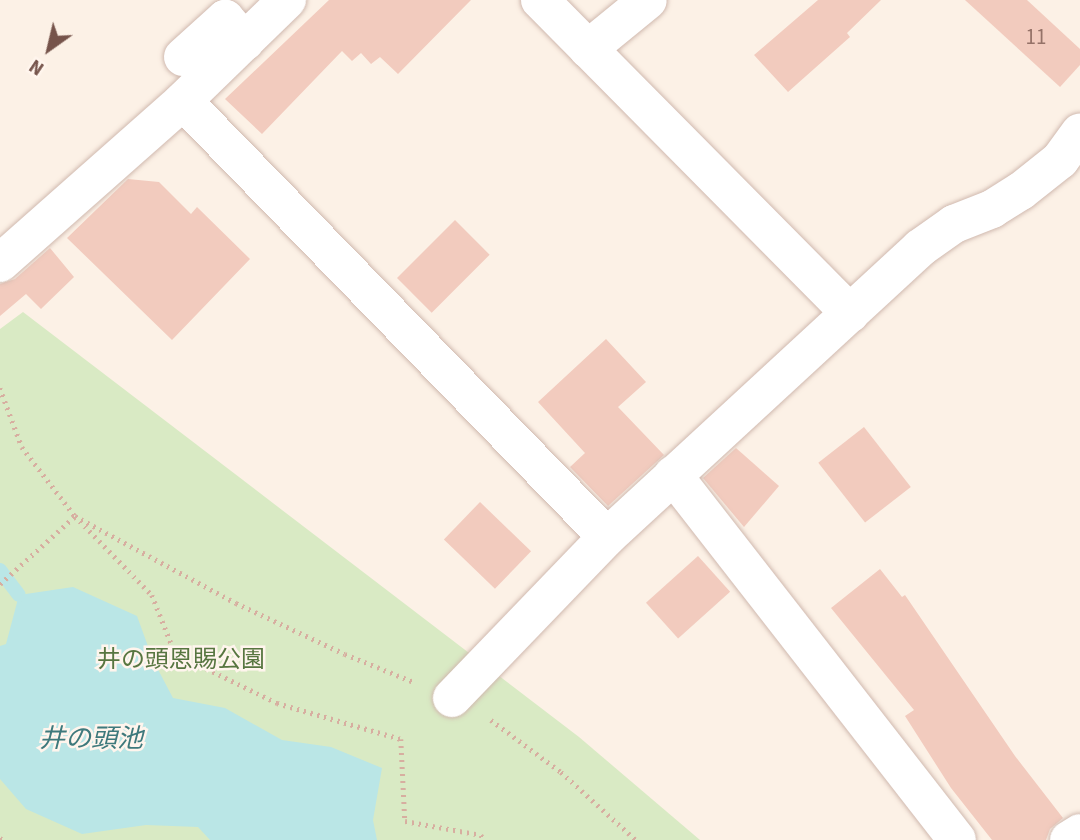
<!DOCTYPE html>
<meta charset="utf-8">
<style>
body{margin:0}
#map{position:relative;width:1080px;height:840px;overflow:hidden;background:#fcf1e6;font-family:"Source Sans 3","Noto Sans JP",sans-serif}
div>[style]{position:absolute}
.green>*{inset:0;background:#d9eac4}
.water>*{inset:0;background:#bae6e6}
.stream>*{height:14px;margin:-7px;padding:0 7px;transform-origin:7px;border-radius:7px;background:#bae6e6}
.building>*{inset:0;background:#f2cbbe;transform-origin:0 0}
.path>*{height:4.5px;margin-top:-2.25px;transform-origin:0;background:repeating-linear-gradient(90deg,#d7aea0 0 2px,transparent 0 7px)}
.roads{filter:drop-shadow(0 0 2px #d0b9af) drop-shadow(0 0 2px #d0b9af)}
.minor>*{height:38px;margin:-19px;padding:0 19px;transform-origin:19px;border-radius:19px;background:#fff}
span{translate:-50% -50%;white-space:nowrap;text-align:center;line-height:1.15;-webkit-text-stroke:5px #fff5ed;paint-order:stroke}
.number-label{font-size:21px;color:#957268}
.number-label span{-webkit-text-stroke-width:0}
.park-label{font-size:24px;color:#577640}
.water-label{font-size:26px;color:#3e797c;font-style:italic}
.north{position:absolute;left:14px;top:14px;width:70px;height:70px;-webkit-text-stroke:5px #fff5ed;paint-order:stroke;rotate:214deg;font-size:19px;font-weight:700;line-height:28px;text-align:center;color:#76544b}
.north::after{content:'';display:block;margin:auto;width:24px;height:32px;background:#76544b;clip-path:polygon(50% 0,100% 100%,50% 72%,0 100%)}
</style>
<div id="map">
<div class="green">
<i style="clip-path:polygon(23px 312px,579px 737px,700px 840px,0 840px,0 329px)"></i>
</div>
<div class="water">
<i style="clip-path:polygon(73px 587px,137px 616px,153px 660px,173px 698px,225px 708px,282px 740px,331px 747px,382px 768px,373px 820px,377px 840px,210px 840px,198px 827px,146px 825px,82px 834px,26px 809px,0 779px,0 646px,6px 644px,19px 595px)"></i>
</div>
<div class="stream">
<i style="left:0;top:570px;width:31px;rotate:53deg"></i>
</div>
<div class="building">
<i style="clip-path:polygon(329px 0,471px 0,398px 74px,380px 57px,371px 64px,361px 53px,352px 61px,342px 51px,262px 134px,225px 99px)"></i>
<i style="clip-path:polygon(818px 0,881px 0,847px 33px,850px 37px,788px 92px,754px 55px)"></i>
<i style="clip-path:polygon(965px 0,1027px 0,1080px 49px,1080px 65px,1060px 87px)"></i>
<i style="clip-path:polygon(128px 179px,159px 182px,191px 214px,197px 207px,250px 259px,172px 340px,67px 238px)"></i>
<i style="left:455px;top:220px;width:49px;height:82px;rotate:45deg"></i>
<i style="clip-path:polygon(50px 248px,74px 277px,41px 309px,26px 294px,0 316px,0 284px,15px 279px)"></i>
<i style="clip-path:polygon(606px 339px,646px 382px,618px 407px,664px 455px,608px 506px,570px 467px,585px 453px,538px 402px)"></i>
<i style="left:864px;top:427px;width:76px;height:58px;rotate:52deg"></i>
<i style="clip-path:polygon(736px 448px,779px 486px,744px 527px,703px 478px)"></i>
<i style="left:480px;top:502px;width:71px;height:52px;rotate:44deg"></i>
<i style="left:698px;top:556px;width:48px;height:70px;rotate:48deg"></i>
<i style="clip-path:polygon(880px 569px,902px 597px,905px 595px,1015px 756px,1063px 818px,1050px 829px,1046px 840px,992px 840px,951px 788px,905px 716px,914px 710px,831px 608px)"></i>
</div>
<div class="path">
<i style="left:0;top:388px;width:63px;rotate:69.6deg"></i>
<i style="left:22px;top:447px;width:87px;rotate:52.5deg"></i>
<i style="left:75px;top:516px;width:183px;rotate:28.4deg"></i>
<i style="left:236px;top:603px;width:120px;rotate:25.1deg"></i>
<i style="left:345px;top:654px;width:74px;rotate:22.1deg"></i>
<i style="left:0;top:584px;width:101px;rotate:-42.2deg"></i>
<i style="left:75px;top:516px;width:110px;rotate:45.7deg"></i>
<i style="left:152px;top:595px;width:62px;rotate:68.4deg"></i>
<i style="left:175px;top:653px;width:114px;rotate:26.1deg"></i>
<i style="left:277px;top:703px;width:129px;rotate:16.2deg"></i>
<i style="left:401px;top:739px;width:82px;rotate:87.2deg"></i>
<i style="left:405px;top:821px;width:77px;rotate:10.4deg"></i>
<i style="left:481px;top:835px;width:6px;rotate:59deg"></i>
<i style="left:491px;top:720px;width:87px;rotate:36.6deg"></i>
<i style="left:561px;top:772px;width:101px;rotate:42.2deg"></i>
<i style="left:0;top:838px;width:4px;rotate:34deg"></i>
</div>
<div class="roads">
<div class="minor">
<i style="left:540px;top:0;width:441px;rotate:45.3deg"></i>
<i style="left:588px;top:49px;width:77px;rotate:-39.2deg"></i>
<i style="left:183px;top:57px;width:57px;rotate:-42.1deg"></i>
<i style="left:225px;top:19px;width:30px;rotate:48deg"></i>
<i style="left:183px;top:101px;width:608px;rotate:45.8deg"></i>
<i style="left:0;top:263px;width:244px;rotate:-41.5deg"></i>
<i style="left:183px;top:101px;width:145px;rotate:-44.2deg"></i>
<i style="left:673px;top:475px;width:462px;rotate:52.1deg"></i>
<i style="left:452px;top:698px;width:223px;rotate:-46.1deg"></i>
<i style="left:607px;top:537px;width:426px;rotate:-42.7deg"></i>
<i style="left:920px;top:248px;width:42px;rotate:-35.2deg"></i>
<i style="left:954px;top:224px;width:41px;rotate:-21.5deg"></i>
<i style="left:992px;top:209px;width:34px;rotate:-32deg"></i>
<i style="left:1021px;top:191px;width:50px;rotate:-38.5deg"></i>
<i style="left:1060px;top:160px;width:34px;rotate:-54deg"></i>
<i style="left:1069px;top:840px;width:13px;rotate:-32deg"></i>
</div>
</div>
<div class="number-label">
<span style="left:1036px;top:37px">11</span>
</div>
<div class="park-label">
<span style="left:181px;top:660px">井の頭恩賜公園</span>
</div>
<div class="water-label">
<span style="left:91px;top:739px">井の頭池</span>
</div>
<div class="north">N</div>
</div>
